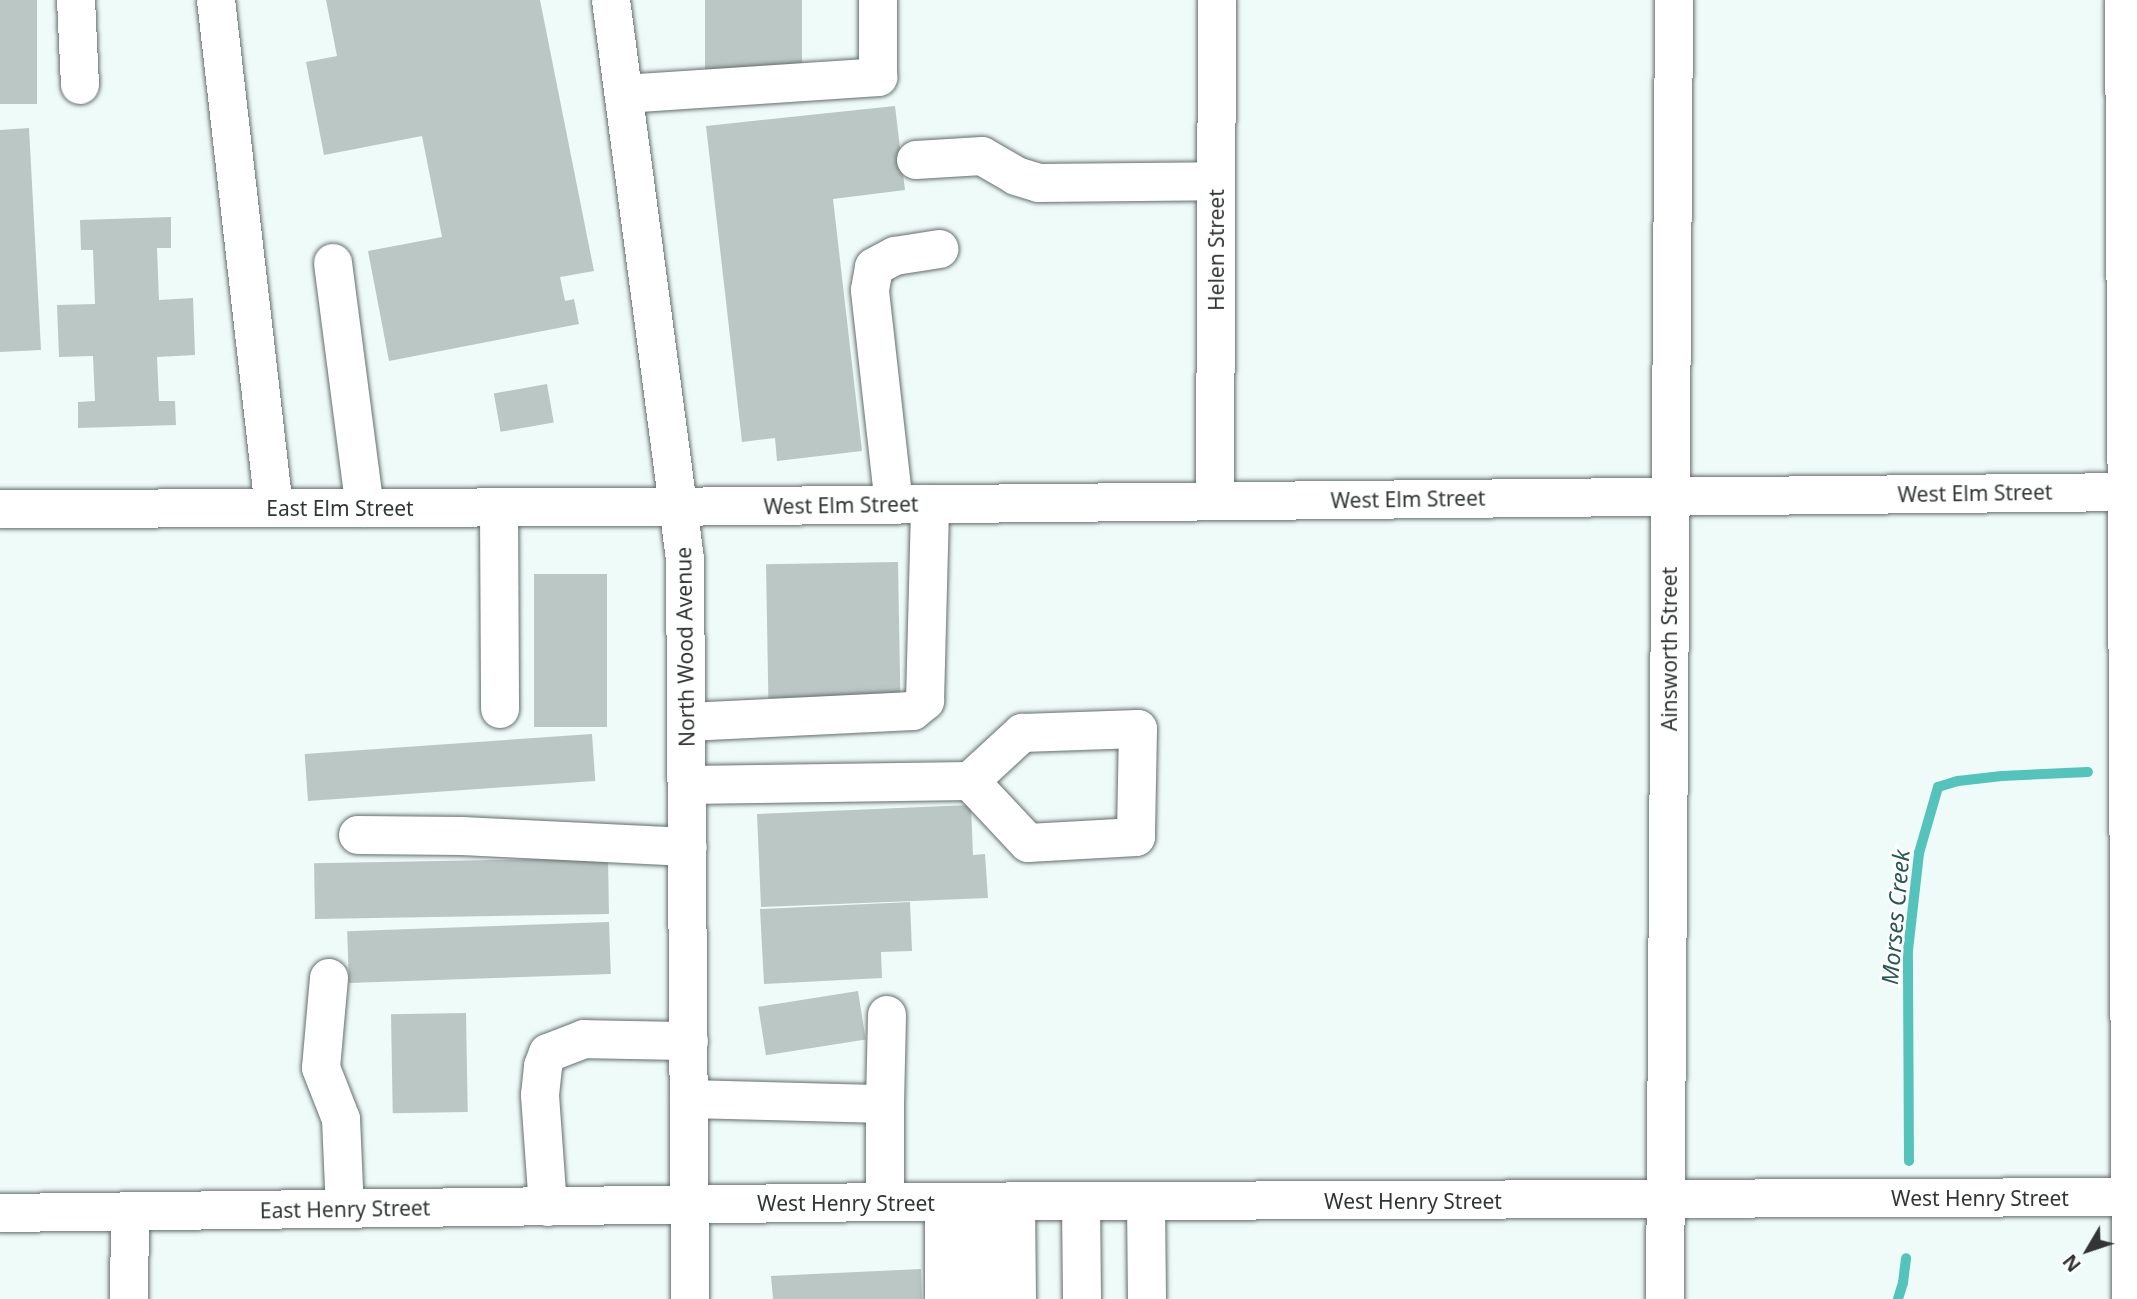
<!DOCTYPE html>
<style>
body{margin:0}
#map{position:relative;width:2137px;height:1299px;overflow:hidden;background:#effbf9;font-family:"Noto Sans",sans-serif}
div>[style]{position:absolute}
.stream>*{height:10px;margin:-5px;padding:0 5px;transform-origin:5px;border-radius:5px;background:#56c2bc}
.building>*{inset:0;background:#bbc7c5;transform-origin:0 0}
.roads{filter:drop-shadow(0 0 2px #646e6d) drop-shadow(0 0 2px #646e6d)}
.minor>*{height:38px;margin:-19px;padding:0 19px;transform-origin:19px;border-radius:19px;background:#fff}
.major>*{height:38px;margin:-19px;padding:0 19px;transform-origin:19px;border-radius:19px;background:#fff}
span{translate:-50% -50%;white-space:nowrap;text-align:center;line-height:1.15;-webkit-text-stroke:5px #fff;paint-order:stroke}
.street-label{font-size:21px;color:#313635}
.water-label{font-size:23px;color:#285754;font-style:italic}
.north{position:absolute;left:2053px;top:1215px;width:70px;height:70px;-webkit-text-stroke:5px #fff;paint-order:stroke;rotate:231deg;font-size:19px;font-weight:700;line-height:28px;text-align:center;color:#313635}
.north::after{content:'';display:block;margin:auto;width:24px;height:32px;background:#313635;clip-path:polygon(50% 0,100% 100%,50% 72%,0 100%)}
</style>
<div id="map">
<div class="stream">
<i style="left:1909px;top:1161px;width:211px;rotate:-90.3deg"></i>
<i style="left:1908px;top:950px;width:98px;rotate:-83.5deg"></i>
<i style="left:1919px;top:853px;width:69px;rotate:-73.9deg"></i>
<i style="left:1938px;top:787px;width:21px;rotate:-17deg"></i>
<i style="left:1958px;top:781px;width:44px;rotate:-6.5deg"></i>
<i style="left:2002px;top:776px;width:86px;rotate:-2.7deg"></i>
<i style="left:1898px;top:1299px;width:17px;rotate:-73deg"></i>
<i style="left:1903px;top:1283px;width:25px;rotate:-83deg"></i>
</div>
<div class="building">
<i style="left:0;top:0;width:37px;height:104px"></i>
<i style="clip-path:polygon(326px 0,540px 0,594px 271px,560px 277px,565px 301px,574px 299px,579px 324px,389px 361px,368px 251px,442px 237px,422px 136px,324px 155px,306px 62px,337px 56px)"></i>
<i style="left:705px;top:0;width:97px;height:78px"></i>
<i style="clip-path:polygon(895px 106px,905px 190px,833px 199px,862px 451px,777px 461px,775px 438px,742px 442px,706px 126px)"></i>
<i style="clip-path:polygon(29px 128px,41px 350px,0 352px,0 130px)"></i>
<i style="clip-path:polygon(171px 217px,171px 248px,157px 248px,159px 300px,193px 298px,195px 355px,157px 357px,159px 401px,175px 401px,176px 425px,78px 428px,78px 402px,95px 401px,93px 356px,59px 357px,57px 305px,95px 304px,93px 250px,81px 250px,80px 220px)"></i>
<i style="left:547px;top:384px;width:39px;height:54px;rotate:80deg"></i>
<i style="left:898px;top:562px;width:134px;height:132px;rotate:89deg"></i>
<i style="left:534px;top:574px;width:73px;height:153px"></i>
<i style="left:592px;top:734px;width:47px;height:288px;rotate:86deg"></i>
<i style="clip-path:polygon(971px 805px,973px 855px,985px 854px,988px 898px,761px 907px,757px 814px)"></i>
<i style="left:608px;top:858px;width:56px;height:294px;rotate:89deg"></i>
<i style="clip-path:polygon(910px 902px,912px 951px,881px 952px,882px 978px,764px 984px,760px 909px)"></i>
<i style="left:609px;top:922px;width:52px;height:262px;rotate:88deg"></i>
<i style="left:858px;top:991px;width:49px;height:101px;rotate:81deg"></i>
<i style="left:466px;top:1013px;width:99px;height:75px;rotate:89deg"></i>
<i style="clip-path:polygon(921px 1269px,922px 1299px,773px 1299px,771px 1276px)"></i>
</div>
<div class="roads">
<div class="minor">
<i style="left:76px;top:0;width:85px;rotate:87.3deg"></i>
<i style="left:216px;top:0;width:511px;rotate:83.49deg"></i>
<i style="left:2124px;top:0;width:1299px;rotate:89.69deg"></i>
<i style="left:624px;top:94px;width:255px;rotate:-3.8deg"></i>
<i style="left:878px;top:77px;width:77px;rotate:-90deg"></i>
<i style="left:916px;top:160px;width:66px;rotate:-3.5deg"></i>
<i style="left:982px;top:156px;width:39px;rotate:30deg"></i>
<i style="left:1016px;top:176px;width:24px;rotate:17deg"></i>
<i style="left:1039px;top:183px;width:177px;rotate:-0.6deg"></i>
<i style="left:333px;top:263px;width:247px;rotate:82.6deg"></i>
<i style="left:1215px;top:501px;width:501px;rotate:-89.77deg"></i>
<i style="left:894px;top:505px;width:216px;rotate:-96.4deg"></i>
<i style="left:870px;top:290px;width:23px;rotate:-80deg"></i>
<i style="left:874px;top:267px;width:24px;rotate:-28deg"></i>
<i style="left:895px;top:256px;width:45px;rotate:-9deg"></i>
<i style="left:499px;top:508px;width:201px;rotate:89.7deg"></i>
<i style="left:0;top:509px;width:654px;rotate:-0.18deg"></i>
<i style="left:654px;top:507px;width:1483px;rotate:-0.58deg"></i>
<i style="left:688px;top:722px;width:225px;rotate:-2.8deg"></i>
<i style="left:913px;top:711px;width:16px;rotate:-40deg"></i>
<i style="left:925px;top:701px;width:197px;rotate:-88.5deg"></i>
<i style="left:688px;top:785px;width:282px;rotate:-0.8deg"></i>
<i style="left:970px;top:781px;width:71px;rotate:-42.7deg"></i>
<i style="left:1022px;top:733px;width:116px;rotate:-2deg"></i>
<i style="left:1138px;top:729px;width:108px;rotate:91.1deg"></i>
<i style="left:1136px;top:837px;width:108px;rotate:176.8deg"></i>
<i style="left:1028px;top:843px;width:85px;rotate:-133.1deg"></i>
<i style="left:358px;top:835px;width:104px;rotate:0.6deg"></i>
<i style="left:462px;top:836px;width:226px;rotate:2.8deg"></i>
<i style="left:329px;top:978px;width:90px;rotate:95.1deg"></i>
<i style="left:321px;top:1068px;width:55px;rotate:68.6deg"></i>
<i style="left:341px;top:1119px;width:90px;rotate:87.5deg"></i>
<i style="left:689px;top:1099px;width:196px;rotate:1.5deg"></i>
<i style="left:885px;top:1104px;width:98px;rotate:90deg"></i>
<i style="left:885px;top:1104px;width:89px;rotate:-88.7deg"></i>
<i style="left:944px;top:1203px;width:96px;rotate:90deg"></i>
<i style="left:980px;top:1203px;width:96px;rotate:88.8deg"></i>
<i style="left:1016px;top:1203px;width:96px;rotate:89.4deg"></i>
<i style="left:1081px;top:1203px;width:96px;rotate:89.4deg"></i>
<i style="left:1146px;top:1203px;width:96px;rotate:89.4deg"></i>
<i style="left:548px;top:1207px;width:112px;rotate:-94.1deg"></i>
<i style="left:540px;top:1095px;width:29px;rotate:-84deg"></i>
<i style="left:543px;top:1066px;width:14px;rotate:-69deg"></i>
<i style="left:548px;top:1053px;width:39px;rotate:-21deg"></i>
<i style="left:584px;top:1039px;width:105px;rotate:1.1deg"></i>
<i style="left:0;top:1213px;width:885px;rotate:-0.71deg"></i>
<i style="left:885px;top:1202px;width:1252px;rotate:-0.23deg"></i>
<i style="left:129px;top:1299px;width:88px;rotate:-89.3deg"></i>
<i style="left:1665px;top:1299px;width:1299px;rotate:-89.6deg"></i>
</div>
<div class="major">
<i style="left:611px;top:0;width:564px;rotate:82.46deg"></i>
<i style="left:685px;top:559px;width:740px;rotate:89.61deg"></i>
</div>
</div>
<div class="street-label">
<span style="left:1216px;top:250px;rotate:-90deg">Helen Street</span>
<span style="left:1975px;top:493px;rotate:-1deg">West Elm Street</span>
<span style="left:1408px;top:499px;rotate:-1deg">West Elm Street</span>
<span style="left:841px;top:505px;rotate:-1deg">West Elm Street</span>
<span style="left:340px;top:508px">East Elm Street</span>
<span style="left:685px;top:647px;rotate:-91deg">North Wood Avenue</span>
<span style="left:1669px;top:649px;rotate:-90deg">Ainsworth Street</span>
<span style="left:1980px;top:1198px">West Henry Street</span>
<span style="left:1413px;top:1201px">West Henry Street</span>
<span style="left:846px;top:1203px">West Henry Street</span>
<span style="left:345px;top:1209px;rotate:-1deg">East Henry Street</span>
</div>
<div class="water-label">
<span style="left:1895px;top:917px;rotate:-85deg">Morses Creek</span>
</div>
<div class="north">N</div>
</div>
